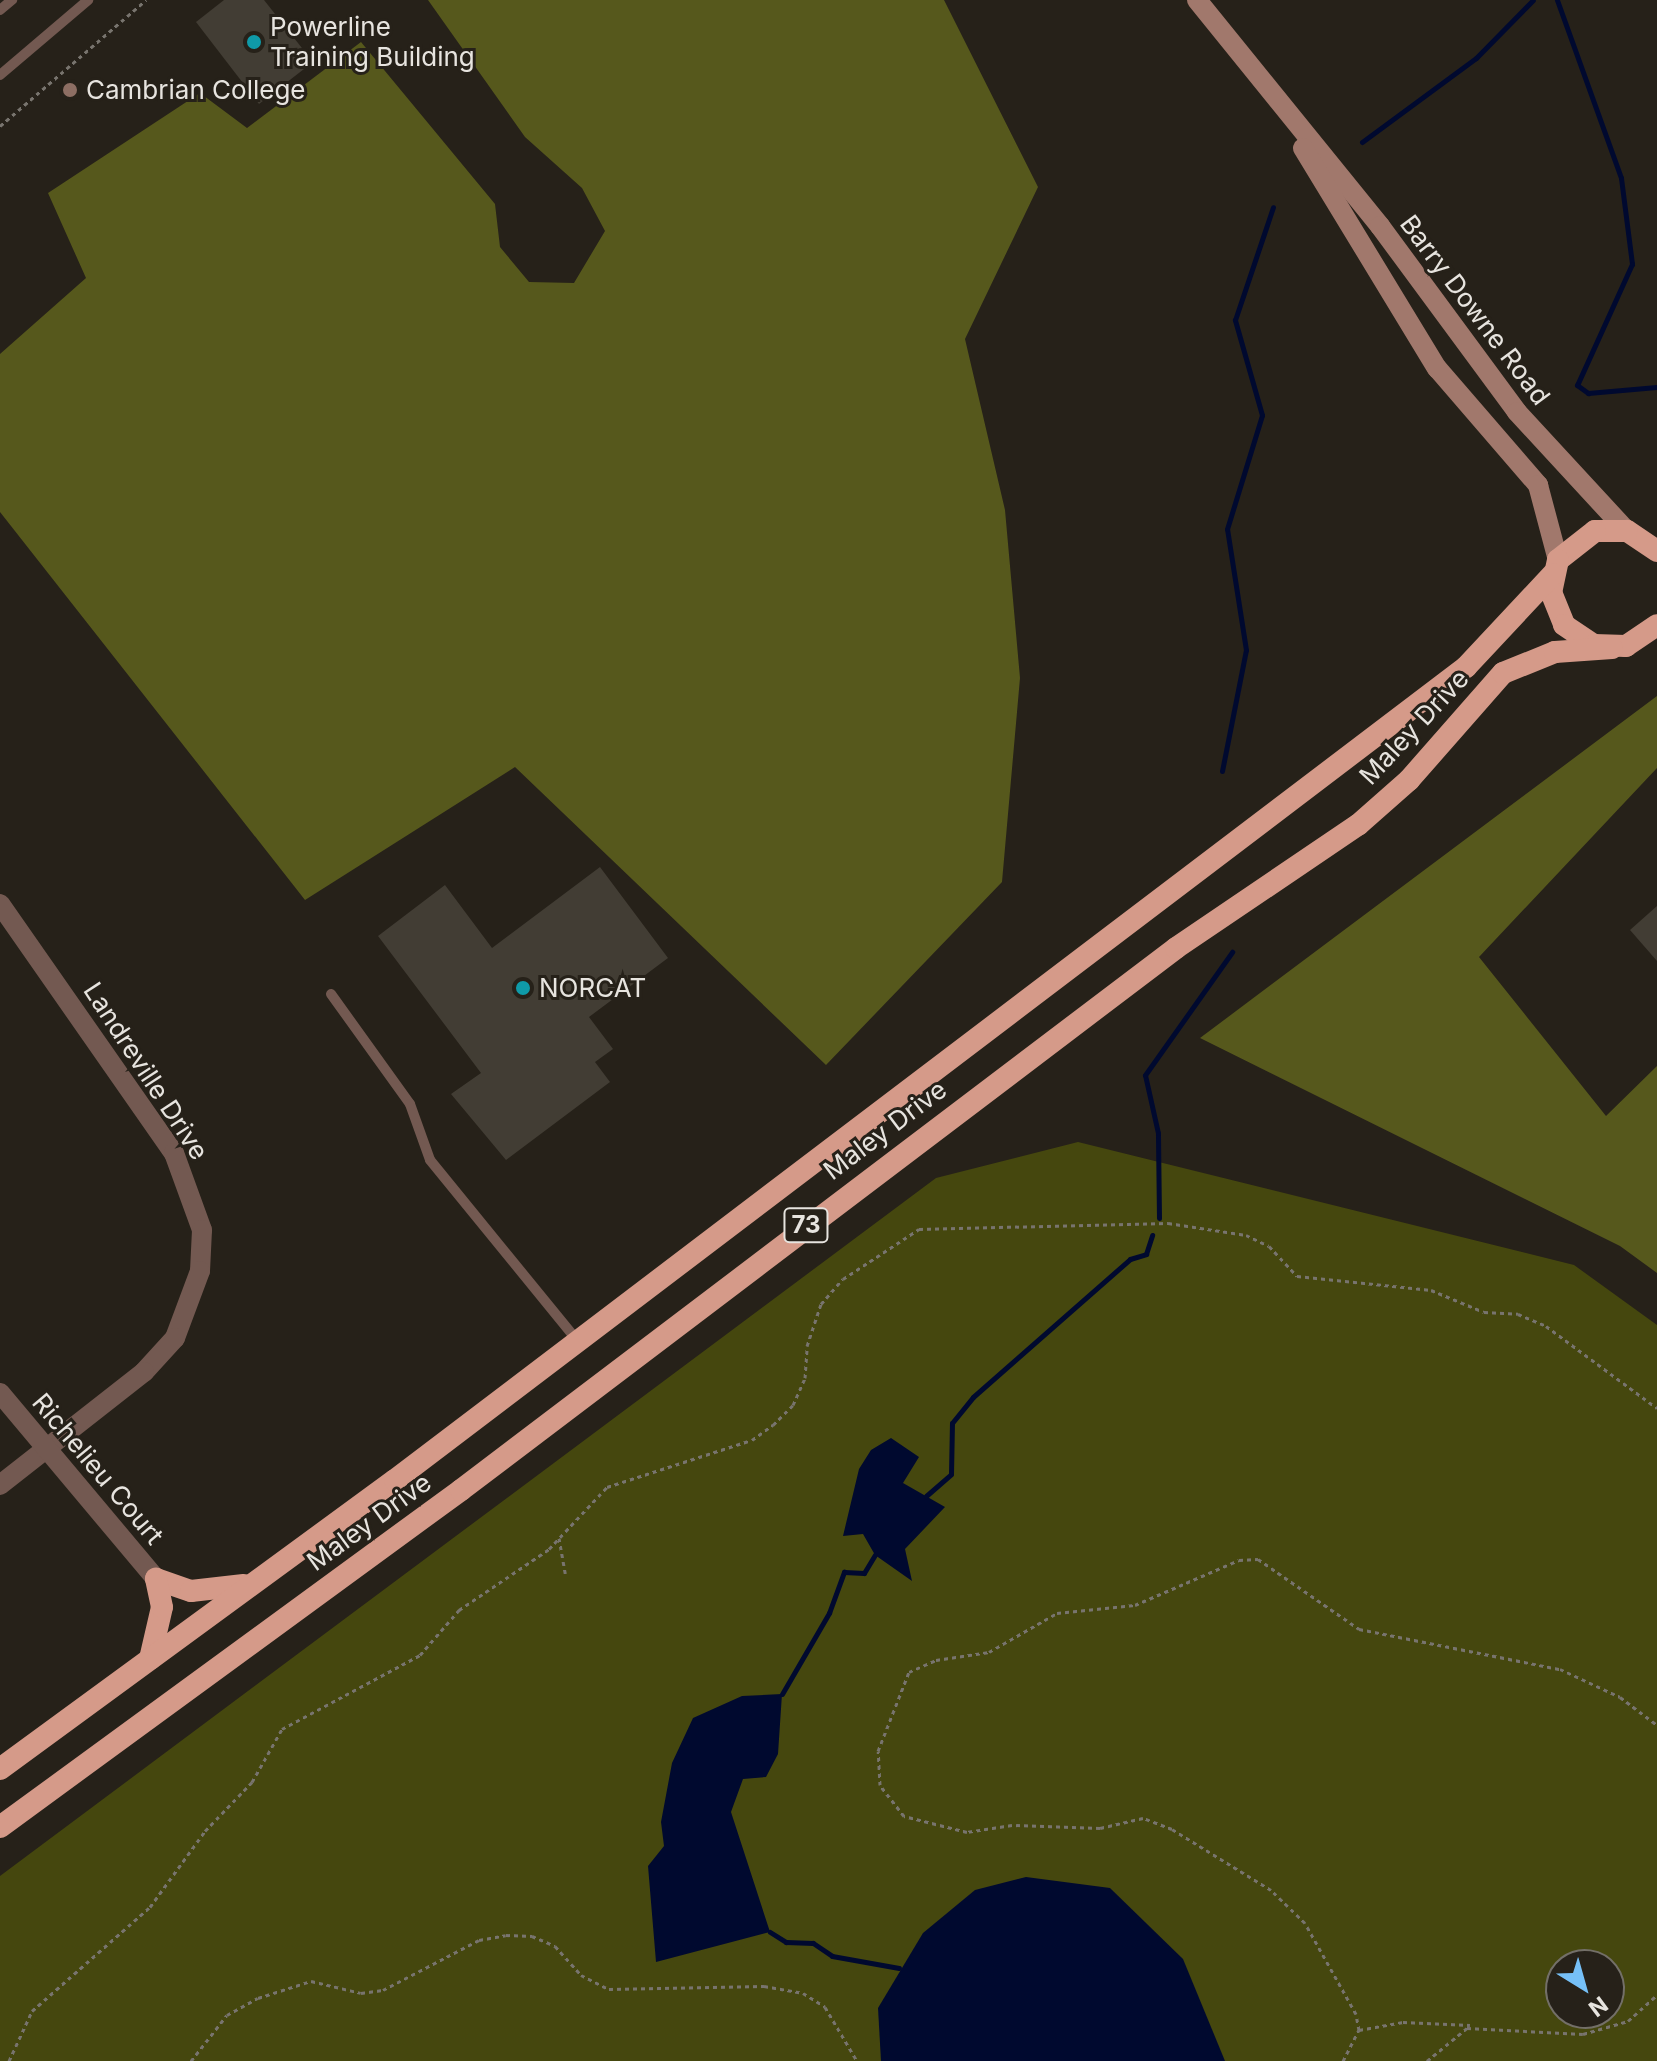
<!DOCTYPE html>
<style>
body{margin:0}
#map{position:relative;width:1657px;height:2061px;overflow:hidden;background:#262119;font-family:Inter,sans-serif}
div>[style]{position:absolute}
.green>*{inset:0;background:#45470e}
.forest>*{inset:0;background:#56581c}
.water>*{inset:0;background:#00092f}
.stream>*{height:5px;margin:-2.5px;padding:0 2.5px;transform-origin:2.5px;border-radius:2.5px;background:#00092f}
.building>*{inset:0;background:#423d34}
.path>*{height:3px;margin-top:-1.5px;transform-origin:0;background:repeating-linear-gradient(90deg,#78746e 0 4px,transparent 0 8px)}
.service>*{height:10px;margin:-5px;padding:0 5px;transform-origin:5px;border-radius:5px;background:#735951}
.minor>*{height:20px;margin:-10px;padding:0 10px;transform-origin:10px;border-radius:10px;background:#735951}
.secondary>*{height:20px;margin:-10px;padding:0 10px;transform-origin:10px;border-radius:10px;background:#a1786c}
.trunk>*{height:22px;margin:-11px;padding:0 11px;transform-origin:11px;border-radius:11px;background:#d59a89}
.dots>*{width:22px;height:22px;translate:-50% -50%;box-sizing:border-box;border:4px solid #262119;border-radius:50%}
span{translate:-50% -50%;white-space:nowrap;text-align:center;line-height:1.15;-webkit-text-stroke:6px #262119;paint-order:stroke}
.shield-label span{padding:2px 6px;background:#262119;border:2px solid;border-radius:6px;-webkit-text-stroke-width:0}
.shield-label{font-size:24px;color:#e7e4df;font-weight:700}
.poi-label{font-size:26px;color:#e7e4df}
.left{translate:0 -50%;text-align:left}
.street-label{font-size:26px;color:#e7e4df}
.north{position:absolute;left:1545px;top:1949px;width:80px;height:80px;box-sizing:border-box;background:#262119;border:2px solid #736f68;border-radius:50%;rotate:143deg;font-size:22px;font-weight:700;line-height:32px;text-align:center;color:#e7e4df}
.north::after{content:'';display:block;margin:auto;width:28px;height:36px;background:#76c0f7;clip-path:polygon(50% 0,100% 100%,50% 72%,0 100%)}
</style>
<div id="map">
<div class="green">
<i style="clip-path:polygon(evenodd,1078px 1142px,1574px 1265px,1657px 1325px,1657px 2061px,0 2061px,0 1876px,936px 1178px,1078px 1142px,1561px 1965px,1609px 1965px,1609px 2013px,1561px 2013px,1561px 1965px)"></i>
</div>
<div class="forest">
<i style="clip-path:polygon(428px 0,944px 0,1038px 187px,965px 339px,1005px 510px,1020px 678px,1002px 882px,826px 1065px,515px 767px,305px 900px,0 512px,0 354px,86px 278px,48px 193px,200px 93px,247px 128px,361px 42px,495px 204px,500px 247px,529px 282px,574px 283px,605px 231px,582px 188px,525px 137px)"></i>
<i style="clip-path:polygon(1657px 696px,1657px 768px,1479px 957px,1606px 1116px,1657px 1066px,1657px 1273px,1620px 1246px,1200px 1038px)"></i>
</div>
<div class="water">
<i style="clip-path:polygon(891px 1438px,919px 1457px,903px 1483px,945px 1507px,905px 1549px,912px 1581px,875px 1555px,863px 1534px,843px 1536px,859px 1469px,871px 1450px)"></i>
<i style="clip-path:polygon(782px 1694px,778px 1754px,766px 1777px,743px 1779px,731px 1812px,770px 1932px,656px 1962px,648px 1866px,664px 1846px,661px 1822px,672px 1763px,693px 1718px,742px 1696px)"></i>
<i style="clip-path:polygon(1026px 1877px,1110px 1888px,1183px 1959px,1225px 2061px,881px 2061px,878px 2008px,923px 1933px,975px 1890px)"></i>
</div>
<div class="stream">
<i style="left:1557px;top:0;width:189px;rotate:70.2deg"></i>
<i style="left:1621px;top:178px;width:87px;rotate:82.7deg"></i>
<i style="left:1632px;top:264px;width:133px;rotate:114.4deg"></i>
<i style="left:1577px;top:385px;width:14px;rotate:36deg"></i>
<i style="left:1588px;top:393px;width:69px;rotate:-5deg"></i>
<i style="left:1362px;top:142px;width:142px;rotate:-36.4deg"></i>
<i style="left:1476px;top:58px;width:81px;rotate:-45.5deg"></i>
<i style="left:1222px;top:771px;width:123px;rotate:-78.8deg"></i>
<i style="left:1246px;top:650px;width:122px;rotate:-98.9deg"></i>
<i style="left:1227px;top:529px;width:119px;rotate:-72.9deg"></i>
<i style="left:1262px;top:415px;width:99px;rotate:-105.9deg"></i>
<i style="left:1235px;top:320px;width:119px;rotate:-71.4deg"></i>
<i style="left:1159px;top:1218px;width:85px;rotate:-90.7deg"></i>
<i style="left:1158px;top:1133px;width:59px;rotate:-102.6deg"></i>
<i style="left:1145px;top:1075px;width:151px;rotate:-54.7deg"></i>
<i style="left:926px;top:1496px;width:33px;rotate:-41deg"></i>
<i style="left:951px;top:1474px;width:51px;rotate:-88.9deg"></i>
<i style="left:952px;top:1423px;width:33px;rotate:-51deg"></i>
<i style="left:973px;top:1397px;width:209px;rotate:-41.3deg"></i>
<i style="left:1130px;top:1259px;width:17px;rotate:-17deg"></i>
<i style="left:1146px;top:1254px;width:20px;rotate:-72deg"></i>
<i style="left:782px;top:1694px;width:94px;rotate:-59.9deg"></i>
<i style="left:829px;top:1613px;width:44px;rotate:-69.9deg"></i>
<i style="left:844px;top:1572px;width:20px;rotate:3deg"></i>
<i style="left:864px;top:1573px;width:21px;rotate:-59deg"></i>
<i style="left:770px;top:1932px;width:19px;rotate:32deg"></i>
<i style="left:786px;top:1942px;width:27px;rotate:2deg"></i>
<i style="left:813px;top:1943px;width:23px;rotate:34deg"></i>
<i style="left:832px;top:1956px;width:68px;rotate:10.2deg"></i>
</div>
<div class="building">
<i style="clip-path:polygon(224px 0,264px 0,313px 62px,259px 104px,196px 22px)"></i>
<i style="clip-path:polygon(600px 867px,668px 958px,589px 1017px,613px 1049px,595px 1062px,610px 1082px,506px 1160px,451px 1094px,481px 1073px,378px 936px,445px 885px,492px 948px)"></i>
<i style="clip-path:polygon(1657px 906px,1657px 961px,1630px 930px)"></i>
</div>
<div class="path">
<i style="left:0;top:126px;width:193px;rotate:-40.8deg"></i>
<i style="left:559px;top:1538px;width:36px;rotate:80deg"></i>
<i style="left:1359px;top:2030px;width:45px;rotate:-10.3deg"></i>
<i style="left:1403px;top:2022px;width:67px;rotate:2.6deg"></i>
<i style="left:9px;top:2061px;width:55px;rotate:-65.3deg"></i>
<i style="left:32px;top:2011px;width:157px;rotate:-41.4deg"></i>
<i style="left:150px;top:1907px;width:94px;rotate:-54.1deg"></i>
<i style="left:205px;top:1831px;width:68px;rotate:-46.2deg"></i>
<i style="left:252px;top:1782px;width:61px;rotate:-60.5deg"></i>
<i style="left:282px;top:1729px;width:157px;rotate:-28.2deg"></i>
<i style="left:420px;top:1655px;width:60px;rotate:-49.1deg"></i>
<i style="left:459px;top:1610px;width:109px;rotate:-34.1deg"></i>
<i style="left:549px;top:1549px;width:85px;rotate:-46.9deg"></i>
<i style="left:607px;top:1487px;width:152px;rotate:-18deg"></i>
<i style="left:752px;top:1440px;width:26px;rotate:-36deg"></i>
<i style="left:773px;top:1425px;width:28px;rotate:-45deg"></i>
<i style="left:793px;top:1405px;width:30px;rotate:-66deg"></i>
<i style="left:805px;top:1378px;width:32px;rotate:-86deg"></i>
<i style="left:807px;top:1346px;width:44px;rotate:-71.6deg"></i>
<i style="left:821px;top:1304px;width:33px;rotate:-49deg"></i>
<i style="left:843px;top:1279px;width:91px;rotate:-33.3deg"></i>
<i style="left:919px;top:1229px;width:249px;rotate:-1.4deg"></i>
<i style="left:1168px;top:1223px;width:79px;rotate:8.7deg"></i>
<i style="left:1246px;top:1235px;width:25px;rotate:26deg"></i>
<i style="left:1269px;top:1246px;width:41px;rotate:47deg"></i>
<i style="left:1297px;top:1276px;width:135px;rotate:6deg"></i>
<i style="left:1431px;top:1290px;width:57px;rotate:22.5deg"></i>
<i style="left:1484px;top:1312px;width:34px;rotate:3deg"></i>
<i style="left:1518px;top:1314px;width:30px;rotate:23deg"></i>
<i style="left:1546px;top:1326px;width:138px;rotate:36.5deg"></i>
<i style="left:191px;top:2061px;width:58px;rotate:-52deg"></i>
<i style="left:227px;top:2015px;width:35px;rotate:-29deg"></i>
<i style="left:258px;top:1998px;width:56px;rotate:-17.8deg"></i>
<i style="left:311px;top:1981px;width:51px;rotate:13.5deg"></i>
<i style="left:361px;top:1993px;width:22px;rotate:-8deg"></i>
<i style="left:383px;top:1990px;width:108px;rotate:-27.5deg"></i>
<i style="left:479px;top:1940px;width:27px;rotate:-10deg"></i>
<i style="left:506px;top:1935px;width:26px;rotate:2deg"></i>
<i style="left:532px;top:1936px;width:25px;rotate:23deg"></i>
<i style="left:555px;top:1946px;width:39px;rotate:48deg"></i>
<i style="left:581px;top:1975px;width:31px;rotate:27deg"></i>
<i style="left:609px;top:1989px;width:155px;rotate:-1.1deg"></i>
<i style="left:764px;top:1986px;width:40px;rotate:10deg"></i>
<i style="left:803px;top:1993px;width:26px;rotate:32deg"></i>
<i style="left:825px;top:2007px;width:63px;rotate:59.3deg"></i>
<i style="left:1343px;top:2061px;width:35px;rotate:-63deg"></i>
<i style="left:1359px;top:2030px;width:16px;rotate:-101deg"></i>
<i style="left:1356px;top:2014px;width:104px;rotate:-119.3deg"></i>
<i style="left:1305px;top:1923px;width:47px;rotate:-135.9deg"></i>
<i style="left:1271px;top:1890px;width:116px;rotate:-148.4deg"></i>
<i style="left:1172px;top:1829px;width:31px;rotate:-159deg"></i>
<i style="left:1143px;top:1818px;width:44px;rotate:166.9deg"></i>
<i style="left:1100px;top:1828px;width:88px;rotate:-178deg"></i>
<i style="left:1012px;top:1825px;width:46px;rotate:171.2deg"></i>
<i style="left:967px;top:1832px;width:65px;rotate:-165.7deg"></i>
<i style="left:904px;top:1816px;width:39px;rotate:-128deg"></i>
<i style="left:880px;top:1785px;width:34px;rotate:-93deg"></i>
<i style="left:878px;top:1751px;width:85px;rotate:-68.6deg"></i>
<i style="left:909px;top:1672px;width:30px;rotate:-24deg"></i>
<i style="left:936px;top:1660px;width:54px;rotate:-8.6deg"></i>
<i style="left:989px;top:1652px;width:78px;rotate:-29.8deg"></i>
<i style="left:1057px;top:1613px;width:78px;rotate:-5.9deg"></i>
<i style="left:1135px;top:1605px;width:113px;rotate:-23.4deg"></i>
<i style="left:1239px;top:1560px;width:19px;rotate:-3deg"></i>
<i style="left:1258px;top:1559px;width:123px;rotate:34.7deg"></i>
<i style="left:1359px;top:1629px;width:205px;rotate:11.3deg"></i>
<i style="left:1560px;top:1669px;width:66px;rotate:25deg"></i>
<i style="left:1620px;top:1697px;width:46px;rotate:37.1deg"></i>
<i style="left:1427px;top:2061px;width:52px;rotate:-39.5deg"></i>
<i style="left:1467px;top:2028px;width:116px;rotate:3deg"></i>
<i style="left:1583px;top:2034px;width:47px;rotate:-16.1deg"></i>
<i style="left:1628px;top:2021px;width:39px;rotate:-42deg"></i>
</div>
<div class="service">
<i style="left:0;top:10px;width:16px;rotate:-40deg"></i>
<i style="left:0;top:75px;width:116px;rotate:-40.4deg"></i>
<i style="left:331px;top:994px;width:135px;rotate:54.3deg"></i>
<i style="left:410px;top:1104px;width:59px;rotate:70.3deg"></i>
<i style="left:430px;top:1160px;width:231px;rotate:50.8deg"></i>
</div>
<div class="minor">
<i style="left:0;top:904px;width:304px;rotate:55.1deg"></i>
<i style="left:174px;top:1153px;width:82px;rotate:70deg"></i>
<i style="left:202px;top:1230px;width:41px;rotate:92.8deg"></i>
<i style="left:200px;top:1271px;width:72px;rotate:110.5deg"></i>
<i style="left:175px;top:1338px;width:46px;rotate:132.4deg"></i>
<i style="left:144px;top:1372px;width:183px;rotate:141.9deg"></i>
<i style="left:0;top:1393px;width:243px;rotate:50deg"></i>
</div>
<div class="secondary">
<i style="left:1197px;top:0;width:291px;rotate:51deg"></i>
<i style="left:1380px;top:226px;width:231px;rotate:53.6deg"></i>
<i style="left:1517px;top:412px;width:162px;rotate:47.3deg"></i>
<i style="left:1303px;top:148px;width:258px;rotate:58.7deg"></i>
<i style="left:1437px;top:368px;width:155px;rotate:49.2deg"></i>
<i style="left:1538px;top:485px;width:78px;rotate:75.1deg"></i>
</div>
<div class="trunk">
<i style="left:1657px;top:551px;width:36px;rotate:-146deg"></i>
<i style="left:1627px;top:531px;width:32px;rotate:180deg"></i>
<i style="left:1595px;top:531px;width:47px;rotate:141.9deg"></i>
<i style="left:1558px;top:560px;width:33px;rotate:102deg"></i>
<i style="left:1551px;top:592px;width:35px;rotate:68deg"></i>
<i style="left:1564px;top:625px;width:36px;rotate:34deg"></i>
<i style="left:1594px;top:645px;width:32px;rotate:2deg"></i>
<i style="left:1626px;top:646px;width:37px;rotate:-34deg"></i>
<i style="left:156px;top:1579px;width:37px;rotate:19deg"></i>
<i style="left:191px;top:1591px;width:53px;rotate:-6.5deg"></i>
<i style="left:150px;top:1659px;width:53px;rotate:-77deg"></i>
<i style="left:162px;top:1607px;width:29px;rotate:-102deg"></i>
<i style="left:0;top:1769px;width:489px;rotate:-36.2deg"></i>
<i style="left:395px;top:1480px;width:1345px;rotate:-37.2deg"></i>
<i style="left:1466px;top:667px;width:127px;rotate:-46.9deg"></i>
<i style="left:0;top:1827px;width:571px;rotate:-36.17deg"></i>
<i style="left:461px;top:1490px;width:897px;rotate:-37.16deg"></i>
<i style="left:1176px;top:948px;width:220px;rotate:-34.1deg"></i>
<i style="left:1358px;top:825px;width:68px;rotate:-41.4deg"></i>
<i style="left:1409px;top:780px;width:142px;rotate:-48.7deg"></i>
<i style="left:1503px;top:673px;width:56px;rotate:-22deg"></i>
<i style="left:1555px;top:652px;width:57px;rotate:-4deg"></i>
</div>
<div class="dots">
<i style="left:254px;top:42px;background:#0f9aa8"></i>
<i style="left:70px;top:90px;background:#8d6e63"></i>
<i style="left:523px;top:988px;background:#0f9aa8"></i>
</div>
<div class="shield-label">
<span style="left:806px;top:1225px">73</span>
</div>
<div class="poi-label">
<span class="left" style="left:270px;top:42px">Powerline<br>Training Building</span>
<span class="left" style="left:86px;top:90px">Cambrian College</span>
<span class="left" style="left:539px;top:988px">NORCAT</span>
</div>
<div class="street-label">
<span style="left:1475px;top:310px;rotate:53deg">Barry Downe Road</span>
<span style="left:1414px;top:727px;rotate:-47deg">Maley Drive</span>
<span style="left:146px;top:1071px;rotate:57deg">Landreville Drive</span>
<span style="left:885px;top:1130px;rotate:-37deg">Maley Drive</span>
<span style="left:98px;top:1469px;rotate:50deg">Richelieu Court</span>
<span style="left:369px;top:1522px;rotate:-36deg">Maley Drive</span>
</div>
<div class="north">N</div>
</div>
